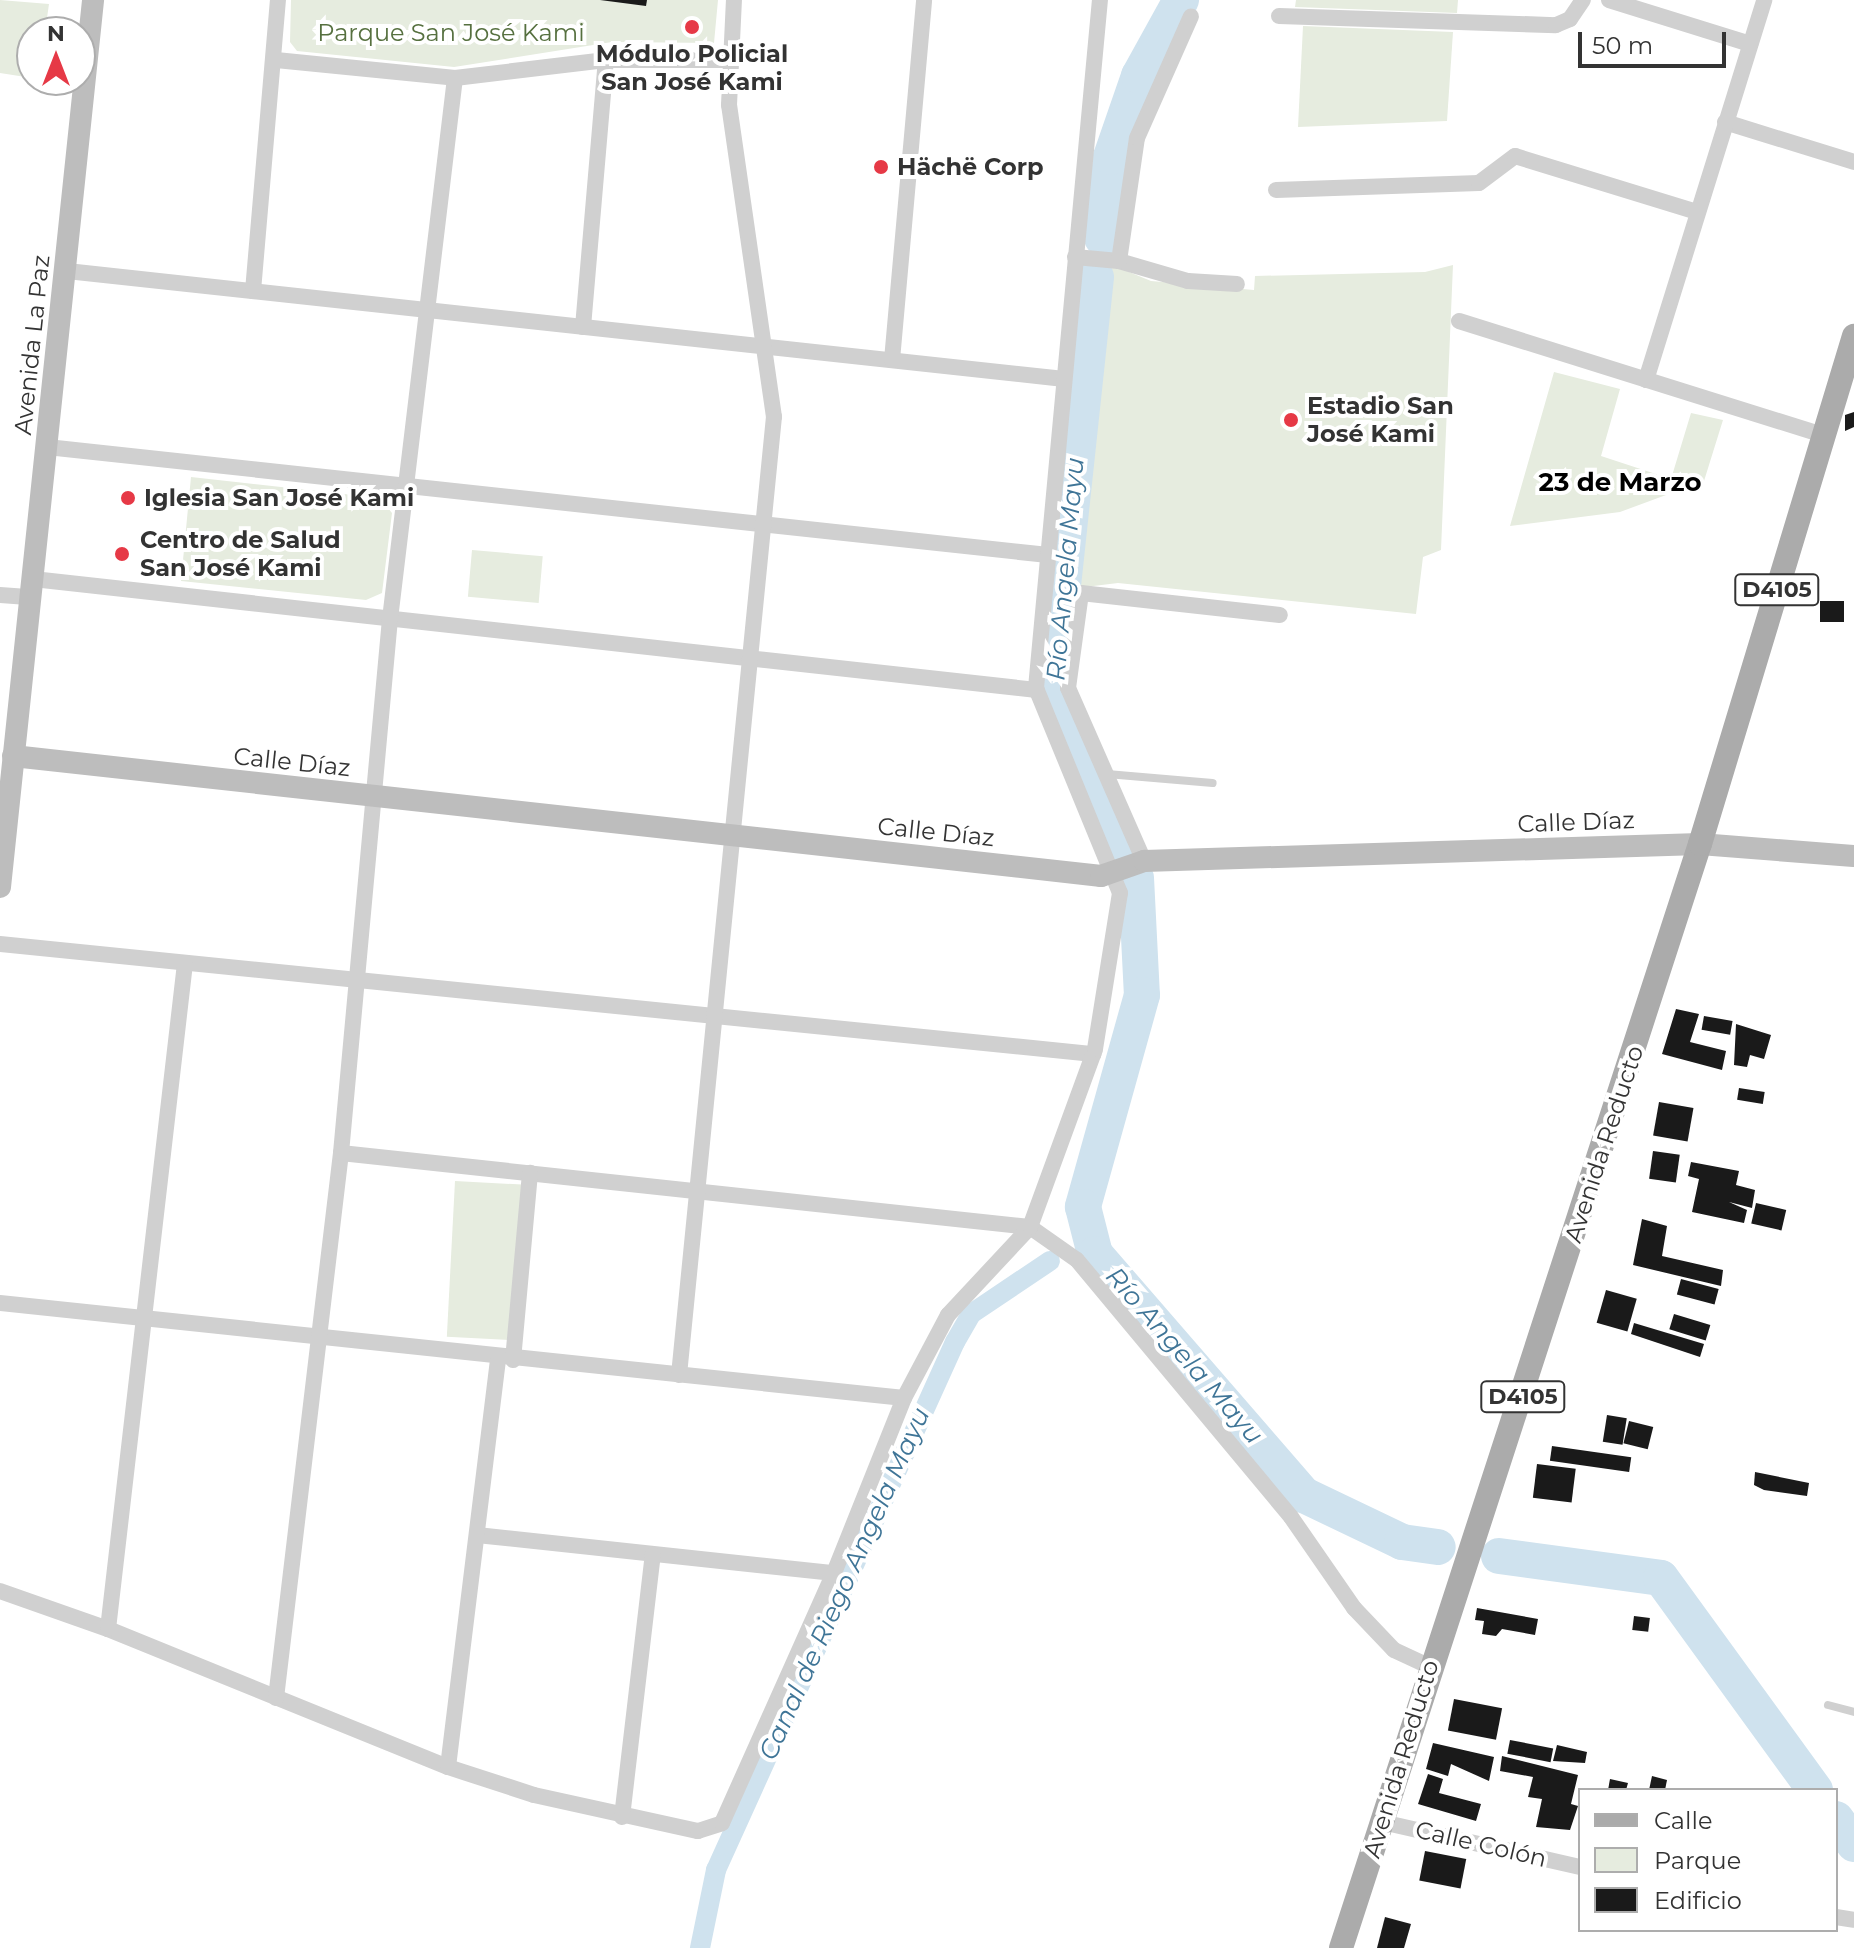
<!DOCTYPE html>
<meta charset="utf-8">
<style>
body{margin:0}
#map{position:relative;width:1854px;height:1948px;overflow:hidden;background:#fff;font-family:Montserrat,sans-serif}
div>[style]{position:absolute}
.green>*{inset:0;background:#e6ecdf;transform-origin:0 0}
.canal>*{height:20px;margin:-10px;padding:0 10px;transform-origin:10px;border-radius:10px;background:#cfe2ee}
.river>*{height:36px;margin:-18px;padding:0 18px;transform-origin:18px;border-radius:18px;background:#cfe2ee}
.building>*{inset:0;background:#1a1a1a;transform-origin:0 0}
.lane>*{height:8px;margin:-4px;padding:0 4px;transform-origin:4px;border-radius:4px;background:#d0d0d0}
.street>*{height:16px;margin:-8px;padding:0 8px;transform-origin:8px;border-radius:8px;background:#d0d0d0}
.secondary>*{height:22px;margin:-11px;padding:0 11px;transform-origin:11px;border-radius:11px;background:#bdbdbd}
.primary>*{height:24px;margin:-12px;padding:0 12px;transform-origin:12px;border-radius:12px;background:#ababab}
.dots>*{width:22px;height:22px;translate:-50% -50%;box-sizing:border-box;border:4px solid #fff;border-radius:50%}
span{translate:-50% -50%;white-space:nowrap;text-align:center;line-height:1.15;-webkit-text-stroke:8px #fff;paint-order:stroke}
.shield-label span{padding:2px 6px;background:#fff;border:2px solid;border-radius:6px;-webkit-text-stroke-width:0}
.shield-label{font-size:22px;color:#333;font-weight:700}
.park-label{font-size:24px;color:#56703f}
.poi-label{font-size:24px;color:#333;font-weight:700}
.left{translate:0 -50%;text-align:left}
.street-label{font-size:24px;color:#333}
.neighbourhood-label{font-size:26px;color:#000;font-weight:700}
.water-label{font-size:26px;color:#3f7597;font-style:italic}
.legend{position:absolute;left:1578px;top:1788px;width:260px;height:144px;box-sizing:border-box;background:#fff;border:2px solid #adadad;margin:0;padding:10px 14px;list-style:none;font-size:24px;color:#333}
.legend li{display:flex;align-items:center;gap:16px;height:40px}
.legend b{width:40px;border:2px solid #adadad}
.north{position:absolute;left:16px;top:16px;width:80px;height:80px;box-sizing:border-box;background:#fff;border:2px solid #adadad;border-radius:50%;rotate:0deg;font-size:22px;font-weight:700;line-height:32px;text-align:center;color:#333}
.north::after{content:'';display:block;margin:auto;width:28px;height:36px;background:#e63946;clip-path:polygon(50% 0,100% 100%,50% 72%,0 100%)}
.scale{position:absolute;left:1578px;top:32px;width:148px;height:36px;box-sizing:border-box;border:4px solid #333;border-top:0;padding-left:10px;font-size:24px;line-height:28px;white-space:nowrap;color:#333;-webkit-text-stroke:6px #fff;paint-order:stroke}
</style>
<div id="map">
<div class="green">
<i style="clip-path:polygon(0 0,49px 4px,45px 32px,32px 32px,32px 78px,0 73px)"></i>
<i style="clip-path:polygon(291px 0,718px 0,714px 43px,612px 42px,454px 67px,297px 51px,290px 42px)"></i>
<i style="clip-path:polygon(1296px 0,1458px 0,1457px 13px,1295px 7px)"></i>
<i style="clip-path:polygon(1303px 26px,1453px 32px,1447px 121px,1298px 127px)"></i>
<i style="clip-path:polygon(1084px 265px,1117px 267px,1151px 281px,1254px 290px,1255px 276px,1425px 272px,1453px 265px,1441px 550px,1423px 557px,1416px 614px,1118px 583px,1077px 588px,1068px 606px,1049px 606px)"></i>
<i style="clip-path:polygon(1554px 372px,1620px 389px,1601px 456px,1671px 479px,1691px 413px,1723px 420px,1704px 481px,1620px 512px,1510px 526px)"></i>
<i style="clip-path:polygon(191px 477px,380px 498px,392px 513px,382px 593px,366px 600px,181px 581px)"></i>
<i style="left:472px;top:550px;width:71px;height:47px;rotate:5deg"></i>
<i style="left:455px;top:1181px;width:67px;height:156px;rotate:3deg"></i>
</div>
<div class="canal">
<i style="left:700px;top:1948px;width:80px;rotate:-78.4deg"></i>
<i style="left:716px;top:1870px;width:580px;rotate:-65.65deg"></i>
<i style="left:955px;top:1342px;width:32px;rotate:-60deg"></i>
<i style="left:971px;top:1314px;width:95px;rotate:-33.9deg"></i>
</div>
<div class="river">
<i style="left:1102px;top:238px;width:81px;rotate:-83.7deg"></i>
<i style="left:1111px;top:157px;width:86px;rotate:-70.9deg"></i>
<i style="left:1139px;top:76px;width:87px;rotate:-61.1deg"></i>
<i style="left:1096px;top:277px;width:411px;rotate:96.1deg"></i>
<i style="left:1052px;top:686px;width:177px;rotate:66deg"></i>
<i style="left:1136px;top:878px;width:117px;rotate:87.1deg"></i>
<i style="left:1142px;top:995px;width:220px;rotate:105.6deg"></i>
<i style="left:1083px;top:1207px;width:49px;rotate:75.7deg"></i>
<i style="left:1095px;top:1254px;width:319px;rotate:49.1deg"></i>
<i style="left:1304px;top:1495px;width:109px;rotate:25.6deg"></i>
<i style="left:1402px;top:1542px;width:36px;rotate:8deg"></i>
<i style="left:1499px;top:1556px;width:163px;rotate:7.7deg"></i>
<i style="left:1661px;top:1578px;width:262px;rotate:54deg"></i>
<i style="left:1836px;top:1819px;width:31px;rotate:54deg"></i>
</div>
<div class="building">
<i style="clip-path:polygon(600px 0,647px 0,646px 6px)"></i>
<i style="clip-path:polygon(1854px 412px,1854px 427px,1845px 431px,1845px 415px)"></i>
<i style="left:1820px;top:601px;width:24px;height:21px"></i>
<i style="clip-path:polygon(1676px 1009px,1699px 1014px,1690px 1042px,1726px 1051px,1722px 1070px,1662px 1054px)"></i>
<i style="left:1704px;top:1016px;width:29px;height:14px;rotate:10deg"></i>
<i style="clip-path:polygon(1736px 1024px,1771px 1035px,1764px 1059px,1750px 1055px,1747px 1067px,1734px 1065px)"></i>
<i style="left:1739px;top:1088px;width:26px;height:12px;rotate:9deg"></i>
<i style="left:1659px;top:1102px;width:35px;height:34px;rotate:10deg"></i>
<i style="left:1653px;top:1151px;width:27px;height:28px;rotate:8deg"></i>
<i style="clip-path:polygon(1691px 1162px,1739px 1171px,1736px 1185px,1755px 1190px,1752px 1208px,1729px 1202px,1747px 1210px,1744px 1223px,1692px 1212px,1699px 1179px,1688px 1176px)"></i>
<i style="left:1756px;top:1203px;width:31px;height:21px;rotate:13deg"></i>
<i style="clip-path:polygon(1642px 1219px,1667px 1226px,1662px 1256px,1723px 1270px,1721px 1286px,1633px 1265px)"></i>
<i style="left:1681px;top:1279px;width:39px;height:16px;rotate:15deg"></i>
<i style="left:1606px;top:1290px;width:32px;height:34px;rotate:16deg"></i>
<i style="left:1674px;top:1314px;width:38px;height:16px;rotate:17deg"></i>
<i style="clip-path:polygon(1634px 1323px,1704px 1344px,1700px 1357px,1631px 1334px)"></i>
<i style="left:1607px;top:1415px;width:20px;height:27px;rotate:9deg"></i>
<i style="left:1629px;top:1421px;width:25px;height:23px;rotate:14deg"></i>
<i style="left:1552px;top:1446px;width:80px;height:15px;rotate:8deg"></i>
<i style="left:1537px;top:1464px;width:39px;height:34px;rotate:7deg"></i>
<i style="clip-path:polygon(1755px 1472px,1809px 1483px,1807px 1496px,1764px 1490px,1754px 1485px)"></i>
<i style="clip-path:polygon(1477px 1608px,1538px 1619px,1535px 1635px,1502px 1629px,1496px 1636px,1482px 1634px,1484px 1621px,1475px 1620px)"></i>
<i style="left:1634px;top:1616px;width:16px;height:14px;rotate:7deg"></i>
<i style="left:1454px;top:1699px;width:49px;height:32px;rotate:11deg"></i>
<i style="left:1510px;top:1740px;width:44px;height:14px;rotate:11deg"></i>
<i style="clip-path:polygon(1433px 1743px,1494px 1757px,1489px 1781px,1451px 1764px,1448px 1776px,1426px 1769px)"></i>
<i style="clip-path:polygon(1557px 1745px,1587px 1752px,1585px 1763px,1553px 1761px)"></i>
<i style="clip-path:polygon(1502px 1756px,1578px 1775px,1571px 1804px,1578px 1806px,1570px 1830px,1536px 1827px,1542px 1799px,1528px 1797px,1533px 1777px,1500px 1771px)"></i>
<i style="clip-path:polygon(1428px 1774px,1443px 1779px,1439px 1793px,1481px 1804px,1476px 1821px,1418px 1804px)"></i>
<i style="clip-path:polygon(1652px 1776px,1667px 1780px,1665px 1790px,1649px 1790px)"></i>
<i style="clip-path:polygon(1610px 1779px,1628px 1783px,1626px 1790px,1608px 1790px)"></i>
<i style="left:1425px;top:1851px;width:42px;height:30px;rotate:11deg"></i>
<i style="clip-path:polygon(1385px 1917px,1411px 1924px,1404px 1948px,1377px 1948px)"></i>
</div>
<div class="lane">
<i style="left:1107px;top:774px;width:106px;rotate:4.9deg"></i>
<i style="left:1828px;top:1705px;width:27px;rotate:15deg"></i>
</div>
<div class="street">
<i style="left:1609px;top:0;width:148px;rotate:17.3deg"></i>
<i style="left:1279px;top:16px;width:277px;rotate:1.9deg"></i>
<i style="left:1556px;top:25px;width:15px;rotate:-23deg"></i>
<i style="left:1570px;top:19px;width:23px;rotate:-56deg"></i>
<i style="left:276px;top:60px;width:180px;rotate:5.7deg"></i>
<i style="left:455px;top:78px;width:152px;rotate:-6.8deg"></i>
<i style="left:606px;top:60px;width:122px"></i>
<i style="left:1725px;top:122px;width:135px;rotate:17.2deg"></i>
<i style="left:1276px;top:190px;width:203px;rotate:-2deg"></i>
<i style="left:1479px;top:183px;width:45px;rotate:-36.9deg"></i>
<i style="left:1515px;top:156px;width:190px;rotate:17.1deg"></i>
<i style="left:1075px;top:257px;width:44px;rotate:5.2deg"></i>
<i style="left:1119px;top:261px;width:72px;rotate:16.2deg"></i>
<i style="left:1188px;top:281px;width:49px;rotate:3.5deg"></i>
<i style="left:1119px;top:261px;width:124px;rotate:-81.7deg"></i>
<i style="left:1137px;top:138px;width:133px;rotate:-66.1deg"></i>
<i style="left:67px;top:271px;width:1003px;rotate:6.18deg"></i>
<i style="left:253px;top:291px;width:292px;rotate:-85.1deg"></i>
<i style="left:1459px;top:321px;width:381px;rotate:17.4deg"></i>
<i style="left:583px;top:327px;width:268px;rotate:-85.1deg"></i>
<i style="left:892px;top:360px;width:361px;rotate:-84.9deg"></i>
<i style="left:1646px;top:380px;width:398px;rotate:-72.7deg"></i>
<i style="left:47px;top:447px;width:1007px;rotate:6.16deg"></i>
<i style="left:33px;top:579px;width:1010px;rotate:6.31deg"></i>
<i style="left:0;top:595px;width:31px;rotate:4deg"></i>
<i style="left:1144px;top:861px;width:189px;rotate:-113.7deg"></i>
<i style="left:1068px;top:688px;width:96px;rotate:-82.2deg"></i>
<i style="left:1081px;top:593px;width:200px;rotate:6.3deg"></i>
<i style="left:0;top:944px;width:1099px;rotate:5.75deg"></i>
<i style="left:341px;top:1153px;width:693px;rotate:6.13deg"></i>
<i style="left:1030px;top:1227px;width:57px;rotate:35.1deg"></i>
<i style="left:1077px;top:1260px;width:334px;rotate:50.2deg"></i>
<i style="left:1291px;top:1517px;width:111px;rotate:55.3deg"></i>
<i style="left:1354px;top:1608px;width:58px;rotate:46.4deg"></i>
<i style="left:1394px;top:1650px;width:38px;rotate:25deg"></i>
<i style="left:0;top:1303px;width:909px;rotate:6deg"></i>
<i style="left:513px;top:1360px;width:188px;rotate:-84.8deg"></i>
<i style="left:679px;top:1375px;width:963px;rotate:-84.34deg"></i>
<i style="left:774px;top:417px;width:315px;rotate:-98.2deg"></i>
<i style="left:729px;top:105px;width:105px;rotate:-87.3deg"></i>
<i style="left:477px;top:1535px;width:359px;rotate:6.1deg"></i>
<i style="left:0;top:1591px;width:114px;rotate:19.4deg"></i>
<i style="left:108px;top:1629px;width:367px;rotate:22.1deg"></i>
<i style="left:448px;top:1767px;width:90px;rotate:18deg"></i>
<i style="left:534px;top:1795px;width:168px;rotate:12.4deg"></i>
<i style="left:698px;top:1831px;width:25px;rotate:-18deg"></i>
<i style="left:722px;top:1823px;width:274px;rotate:-65.9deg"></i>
<i style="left:834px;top:1573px;width:188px;rotate:-68.2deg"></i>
<i style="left:904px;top:1398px;width:94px;rotate:-62.1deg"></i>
<i style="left:948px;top:1315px;width:120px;rotate:-47deg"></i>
<i style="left:1030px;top:1227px;width:189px;rotate:-69.9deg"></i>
<i style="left:1095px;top:1049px;width:158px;rotate:-80.9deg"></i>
<i style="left:1120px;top:893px;width:222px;rotate:-112.3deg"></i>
<i style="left:1036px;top:688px;width:691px;rotate:-84.69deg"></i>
<i style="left:108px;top:1629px;width:670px;rotate:-83.4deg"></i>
<i style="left:276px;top:1698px;width:549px;rotate:-83.2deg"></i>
<i style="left:341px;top:1153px;width:536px;rotate:-84.76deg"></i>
<i style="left:390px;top:619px;width:545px;rotate:-83.15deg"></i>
<i style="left:448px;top:1767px;width:411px;rotate:-83deg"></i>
<i style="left:622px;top:1817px;width:264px;rotate:-83.3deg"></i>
<i style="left:1382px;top:1822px;width:203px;rotate:12.8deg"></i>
<i style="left:1836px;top:1917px;width:18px;rotate:9deg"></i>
</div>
<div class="secondary">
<i style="left:13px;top:756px;width:1095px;rotate:6.29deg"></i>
<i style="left:1101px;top:876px;width:46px;rotate:-19.2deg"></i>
<i style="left:1144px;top:861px;width:556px;rotate:-1.75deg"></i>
<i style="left:1700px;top:844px;width:154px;rotate:4.5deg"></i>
<i style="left:0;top:887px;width:892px;rotate:-84.01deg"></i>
</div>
<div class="primary">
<i style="left:1341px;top:1948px;width:1161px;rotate:-71.99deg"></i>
<i style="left:1700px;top:844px;width:531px;rotate:-73.14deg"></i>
</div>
<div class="dots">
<i style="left:692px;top:27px;background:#e63946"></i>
<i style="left:881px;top:167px;background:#e63946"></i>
<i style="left:1291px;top:420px;background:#e63946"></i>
<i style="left:128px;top:498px;background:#e63946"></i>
<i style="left:122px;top:554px;background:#e63946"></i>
</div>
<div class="shield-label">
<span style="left:1777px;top:590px">D4105</span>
<span style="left:1523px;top:1397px">D4105</span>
</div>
<div class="park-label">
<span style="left:451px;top:33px">Parque San José Kami</span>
</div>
<div class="poi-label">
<span style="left:692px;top:68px">Módulo Policial<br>San José Kami</span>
<span class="left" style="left:897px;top:167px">Hächë Corp</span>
<span class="left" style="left:1307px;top:420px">Estadio San<br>José Kami</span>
<span class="left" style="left:144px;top:498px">Iglesia San José Kami</span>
<span class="left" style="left:140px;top:554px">Centro de Salud<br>San José Kami</span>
</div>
<div class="street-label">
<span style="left:32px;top:345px;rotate:-84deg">Avenida La Paz</span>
<span style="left:292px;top:762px;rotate:6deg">Calle Díaz</span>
<span style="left:1576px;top:822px;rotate:-2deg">Calle Díaz</span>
<span style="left:936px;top:832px;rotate:6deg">Calle Díaz</span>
<span style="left:1604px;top:1144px;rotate:-72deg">Avenida Reducto</span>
<span style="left:1401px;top:1759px;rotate:-73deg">Avenida Reducto</span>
<span style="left:1481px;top:1844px;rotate:13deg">Calle Colón</span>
</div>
<div class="neighbourhood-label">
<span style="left:1620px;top:483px">23 de Marzo</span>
</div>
<div class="water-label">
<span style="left:1066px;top:569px;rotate:-85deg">Río Angela Mayu</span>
<span style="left:1184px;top:1356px;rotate:49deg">Río Angela Mayu</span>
<span style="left:845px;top:1584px;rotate:-66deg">Canal de Riego Angela Mayu</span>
</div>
<ul class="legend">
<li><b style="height:10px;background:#ababab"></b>Calle</li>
<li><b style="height:22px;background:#e6ecdf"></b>Parque</li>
<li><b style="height:22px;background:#1a1a1a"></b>Edificio</li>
</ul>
<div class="north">N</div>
<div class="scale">50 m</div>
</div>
